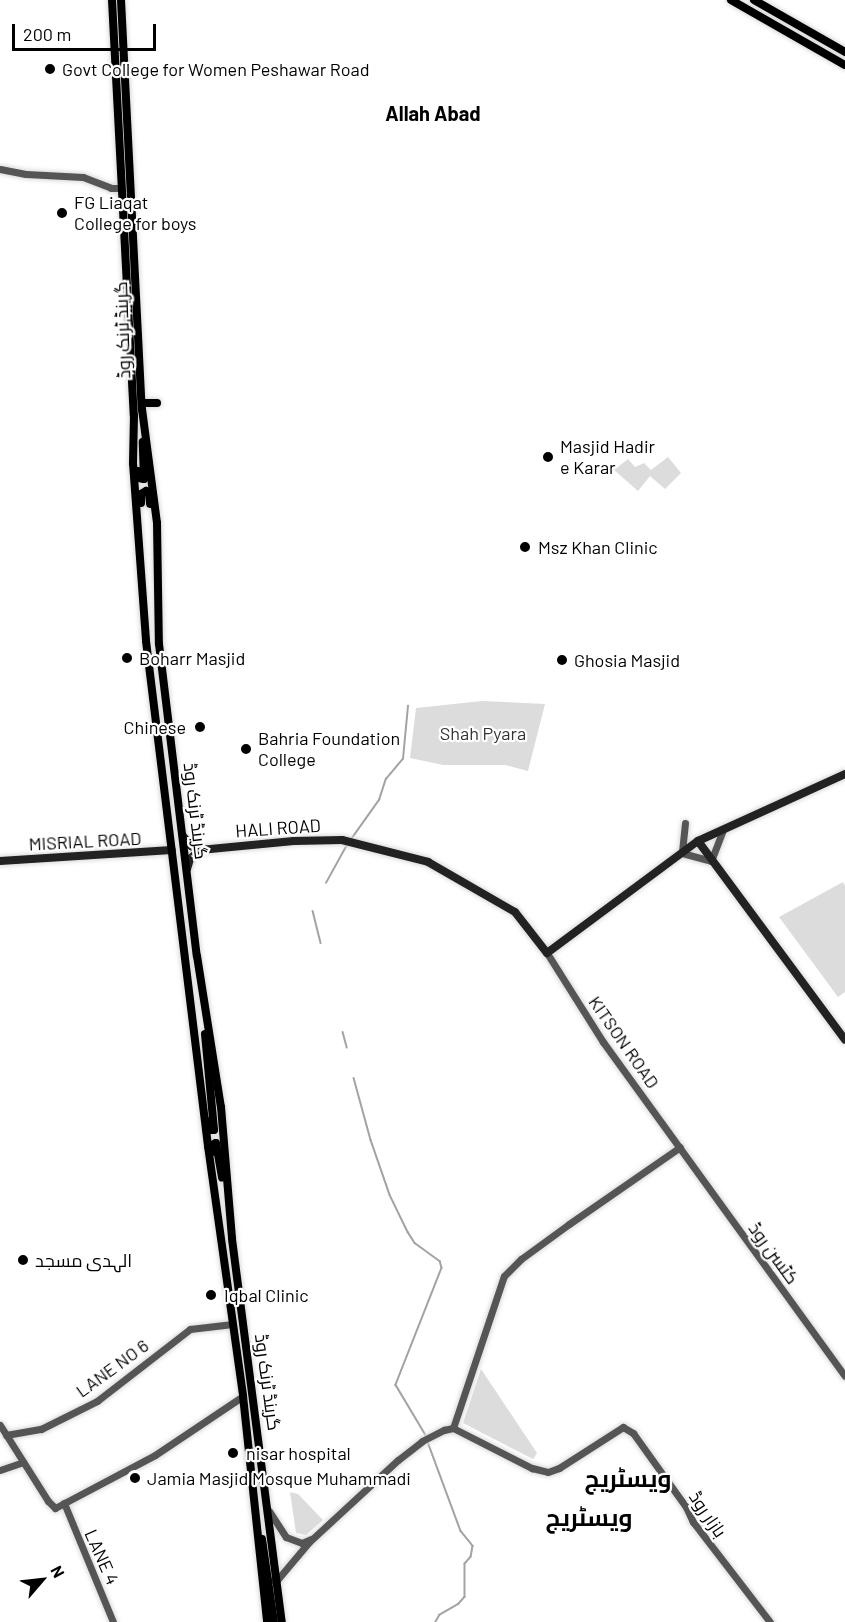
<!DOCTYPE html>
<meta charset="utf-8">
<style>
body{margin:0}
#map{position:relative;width:845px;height:1622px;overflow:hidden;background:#fff;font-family:Barlow,Cairo,sans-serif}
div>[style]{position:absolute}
.green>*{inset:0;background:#dcdcdc}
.stream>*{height:1.5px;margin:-0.75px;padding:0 0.75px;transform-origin:0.75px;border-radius:0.75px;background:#a3a3a3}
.roads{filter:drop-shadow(0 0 2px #dbdbdb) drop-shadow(0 0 2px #dbdbdb)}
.tertiary>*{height:7px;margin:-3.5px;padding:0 3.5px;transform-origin:3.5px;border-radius:3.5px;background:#555}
.secondary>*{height:8px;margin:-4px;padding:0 4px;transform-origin:4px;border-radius:4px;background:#222}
.trunk>*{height:8px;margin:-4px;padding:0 4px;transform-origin:4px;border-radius:4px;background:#000}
.dots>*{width:16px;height:16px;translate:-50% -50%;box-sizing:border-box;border:3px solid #fff;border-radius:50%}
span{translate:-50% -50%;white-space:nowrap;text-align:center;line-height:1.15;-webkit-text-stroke:4.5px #fff;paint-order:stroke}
.poi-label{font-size:18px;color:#000}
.left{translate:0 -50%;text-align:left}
.right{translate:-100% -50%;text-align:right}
.street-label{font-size:18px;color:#000}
.park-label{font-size:18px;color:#333}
.neighbourhood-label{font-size:20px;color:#000;font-weight:700}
.district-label{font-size:24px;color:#000;font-weight:700}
.north{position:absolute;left:12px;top:1550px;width:60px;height:60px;-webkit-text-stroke:4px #fff;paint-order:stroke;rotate:62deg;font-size:16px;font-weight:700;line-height:24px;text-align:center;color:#000}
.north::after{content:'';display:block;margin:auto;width:21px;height:27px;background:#000;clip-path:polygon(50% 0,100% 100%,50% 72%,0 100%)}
.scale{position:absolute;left:12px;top:24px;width:144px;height:27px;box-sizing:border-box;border:3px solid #000;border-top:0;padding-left:8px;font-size:18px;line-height:21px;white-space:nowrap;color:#000;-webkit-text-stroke:4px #fff;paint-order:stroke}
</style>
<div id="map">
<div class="green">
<i style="clip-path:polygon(668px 457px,681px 473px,665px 489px,650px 476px,638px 491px,614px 470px,628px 459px,635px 467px,644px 463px,651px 470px)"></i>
<i style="clip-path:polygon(482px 701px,545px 704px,528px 771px,505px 765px,443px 765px,410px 758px,416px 708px)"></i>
<i style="clip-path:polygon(843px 882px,845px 886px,845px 992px,838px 997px,779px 917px)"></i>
<i style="clip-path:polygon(481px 1369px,537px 1453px,533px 1459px,463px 1423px)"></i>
<i style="clip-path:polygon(290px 1492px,298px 1494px,323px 1520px,306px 1535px,296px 1533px)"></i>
</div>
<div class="stream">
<i style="left:352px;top:838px;width:47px;rotate:-54.6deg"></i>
<i style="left:379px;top:800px;width:22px;rotate:-72deg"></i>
<i style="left:386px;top:779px;width:26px;rotate:-50deg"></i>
<i style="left:403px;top:759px;width:53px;rotate:-84.6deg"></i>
<i style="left:326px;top:883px;width:43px;rotate:-61.1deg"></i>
<i style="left:313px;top:911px;width:33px;rotate:76deg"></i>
<i style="left:343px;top:1032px;width:16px;rotate:75deg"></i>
<i style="left:354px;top:1078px;width:64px;rotate:74.7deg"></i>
<i style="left:371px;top:1140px;width:58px;rotate:70.9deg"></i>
<i style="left:390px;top:1195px;width:41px;rotate:64.1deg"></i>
<i style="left:408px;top:1232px;width:13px;rotate:58deg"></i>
<i style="left:415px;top:1243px;width:31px;rotate:36deg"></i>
<i style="left:440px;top:1261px;width:7px;rotate:74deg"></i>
<i style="left:442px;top:1268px;width:126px;rotate:111.5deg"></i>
<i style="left:396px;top:1385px;width:61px;rotate:59.2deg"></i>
<i style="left:428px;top:1442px;width:95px;rotate:69.7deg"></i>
<i style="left:461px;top:1531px;width:19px;rotate:51deg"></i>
<i style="left:473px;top:1546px;width:11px;rotate:100deg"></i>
<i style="left:471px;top:1557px;width:9px;rotate:131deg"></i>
<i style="left:465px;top:1564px;width:33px;rotate:90deg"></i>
<i style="left:465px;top:1597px;width:9px;rotate:131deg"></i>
<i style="left:459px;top:1604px;width:22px;rotate:150deg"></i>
<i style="left:440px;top:1615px;width:8px;rotate:120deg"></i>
</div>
<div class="roads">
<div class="tertiary">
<i style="left:0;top:169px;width:26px;rotate:11deg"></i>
<i style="left:26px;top:174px;width:57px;rotate:3deg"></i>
<i style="left:83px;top:177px;width:30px;rotate:21deg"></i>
<i style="left:111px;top:188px;width:10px"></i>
<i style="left:685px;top:823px;width:30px;rotate:96deg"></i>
<i style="left:682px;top:853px;width:30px;rotate:15deg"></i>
<i style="left:711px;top:861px;width:34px;rotate:-69deg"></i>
<i style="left:547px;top:953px;width:105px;rotate:57.8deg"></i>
<i style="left:603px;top:1042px;width:412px;rotate:54.1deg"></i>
<i style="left:0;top:1425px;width:90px;rotate:57.7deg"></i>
<i style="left:48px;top:1501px;width:10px;rotate:45deg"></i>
<i style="left:55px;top:1508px;width:113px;rotate:-27.9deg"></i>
<i style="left:155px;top:1455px;width:106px;rotate:-33.8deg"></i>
<i style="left:453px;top:1428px;width:160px;rotate:-71.5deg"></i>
<i style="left:504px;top:1276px;width:24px;rotate:-45deg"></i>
<i style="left:521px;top:1259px;width:59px;rotate:-36.1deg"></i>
<i style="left:569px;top:1224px;width:135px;rotate:-34.7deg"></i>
<i style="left:6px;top:1435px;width:36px;rotate:-10deg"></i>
<i style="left:41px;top:1429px;width:63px;rotate:-26.6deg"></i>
<i style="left:97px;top:1401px;width:118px;rotate:-37.7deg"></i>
<i style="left:190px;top:1329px;width:43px;rotate:-6.6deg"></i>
<i style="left:0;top:1470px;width:24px;rotate:-19deg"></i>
<i style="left:64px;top:1503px;width:129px;rotate:67.6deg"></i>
<i style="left:269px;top:1511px;width:31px;rotate:57deg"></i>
<i style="left:286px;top:1537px;width:17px;rotate:21deg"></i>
<i style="left:302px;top:1543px;width:10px;rotate:-24deg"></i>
<i style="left:273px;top:1580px;width:4px"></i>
<i style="left:277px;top:1580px;width:50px;rotate:-49.9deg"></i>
<i style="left:309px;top:1542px;width:121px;rotate:-42.7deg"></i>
<i style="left:398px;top:1460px;width:31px;rotate:-38deg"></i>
<i style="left:422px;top:1441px;width:25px;rotate:-27deg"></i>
<i style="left:444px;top:1430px;width:9px;rotate:-13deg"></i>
<i style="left:453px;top:1428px;width:89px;rotate:26.9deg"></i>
<i style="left:532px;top:1468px;width:16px;rotate:14deg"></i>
<i style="left:548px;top:1472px;width:12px;rotate:-20deg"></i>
<i style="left:559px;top:1468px;width:76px;rotate:-32.6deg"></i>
<i style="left:623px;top:1427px;width:12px;rotate:31deg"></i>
<i style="left:633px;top:1433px;width:91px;rotate:54.4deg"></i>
<i style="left:686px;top:1507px;width:17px;rotate:65deg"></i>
<i style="left:693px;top:1522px;width:126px;rotate:52.4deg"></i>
</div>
<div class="secondary">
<i style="left:183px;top:836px;width:13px;rotate:51deg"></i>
<i style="left:191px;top:846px;width:10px;rotate:24deg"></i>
<i style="left:200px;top:850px;width:94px;rotate:-5.5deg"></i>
<i style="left:294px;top:841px;width:48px;rotate:-1.2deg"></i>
<i style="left:342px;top:840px;width:89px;rotate:14.3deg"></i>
<i style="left:428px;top:862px;width:100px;rotate:29.9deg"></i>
<i style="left:515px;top:912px;width:52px;rotate:52deg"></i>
<i style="left:547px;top:953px;width:188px;rotate:-36.6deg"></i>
<i style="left:698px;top:841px;width:162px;rotate:-24.5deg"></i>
<i style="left:698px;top:841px;width:247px;rotate:53.5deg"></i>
<i style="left:0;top:861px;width:172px;rotate:-3.7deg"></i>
<i style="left:187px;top:869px;width:10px;rotate:-73deg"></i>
<i style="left:190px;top:859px;width:13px;rotate:-42deg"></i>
</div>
<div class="trunk">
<i style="left:112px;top:0;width:416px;rotate:87deg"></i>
<i style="left:134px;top:415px;width:48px;rotate:91.2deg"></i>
<i style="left:133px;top:463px;width:178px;rotate:85.8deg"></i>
<i style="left:146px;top:641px;width:509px;rotate:83deg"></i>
<i style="left:208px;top:1146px;width:252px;rotate:82deg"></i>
<i style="left:243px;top:1396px;width:227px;rotate:83.9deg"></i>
<i style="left:121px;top:0;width:410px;rotate:87.1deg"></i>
<i style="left:142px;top:409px;width:115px;rotate:82.5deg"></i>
<i style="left:157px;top:523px;width:121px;rotate:89.1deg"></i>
<i style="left:159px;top:644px;width:314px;rotate:83.1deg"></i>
<i style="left:197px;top:956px;width:153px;rotate:81deg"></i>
<i style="left:221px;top:1107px;width:132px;rotate:85.2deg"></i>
<i style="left:232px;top:1239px;width:386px;rotate:82.6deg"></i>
<i style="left:731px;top:0;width:131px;rotate:29.7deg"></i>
<i style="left:754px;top:0;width:105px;rotate:29.7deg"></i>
<i style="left:142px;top:403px;width:15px"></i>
<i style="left:138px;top:471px;width:7px;rotate:82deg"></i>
<i style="left:139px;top:478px;width:5px;rotate:11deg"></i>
<i style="left:144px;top:479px;width:37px;rotate:-92deg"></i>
<i style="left:141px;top:503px;width:9px;rotate:-90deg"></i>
<i style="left:141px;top:494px;width:6px;rotate:-31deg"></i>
<i style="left:146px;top:491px;width:4px;rotate:45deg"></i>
<i style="left:149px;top:494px;width:10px;rotate:84deg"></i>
<i style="left:205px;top:1034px;width:96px;rotate:84.6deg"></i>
<i style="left:214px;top:1130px;width:4px;rotate:180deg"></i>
<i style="left:210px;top:1130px;width:9px;rotate:-103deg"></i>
<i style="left:212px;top:1152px;width:7px;rotate:-90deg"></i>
<i style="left:212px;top:1145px;width:4px;rotate:-27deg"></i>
<i style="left:216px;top:1143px;width:35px;rotate:80deg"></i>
<i style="left:262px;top:1539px;width:84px;rotate:81.8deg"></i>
</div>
</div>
<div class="dots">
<i style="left:50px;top:69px;background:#000"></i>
<i style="left:62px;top:213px;background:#000"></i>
<i style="left:548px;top:457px;background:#000"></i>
<i style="left:525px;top:547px;background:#000"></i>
<i style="left:127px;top:658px;background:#000"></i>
<i style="left:562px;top:660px;background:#000"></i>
<i style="left:200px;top:727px;background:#000"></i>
<i style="left:246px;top:749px;background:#000"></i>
<i style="left:23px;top:1260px;background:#000"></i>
<i style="left:211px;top:1295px;background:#000"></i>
<i style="left:233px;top:1453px;background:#000"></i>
<i style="left:135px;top:1478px;background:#000"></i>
</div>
<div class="poi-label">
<span class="left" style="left:62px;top:69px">Govt College for Women Peshawar Road</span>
<span class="left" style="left:74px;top:213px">FG Liaqat<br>College for boys</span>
<span class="left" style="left:560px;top:457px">Masjid Hadir<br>e Karar</span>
<span class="left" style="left:538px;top:547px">Msz Khan Clinic</span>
<span class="left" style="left:139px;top:658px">Boharr Masjid</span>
<span class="left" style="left:574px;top:660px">Ghosia Masjid</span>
<span class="right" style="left:186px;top:727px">Chinese</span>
<span class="left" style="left:258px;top:749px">Bahria Foundation<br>College</span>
<span class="left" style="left:35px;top:1260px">الہدی مسجد</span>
<span class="left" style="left:224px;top:1295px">Iqbal Clinic</span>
<span class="left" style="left:246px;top:1453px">nisar hospital</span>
<span class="left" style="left:147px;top:1478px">Jamia Masjid Mosque Muhammadi</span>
</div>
<div class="street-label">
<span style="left:122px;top:330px;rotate:-92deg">گرینڈ ٹرنک روڈ</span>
<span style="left:196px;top:811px;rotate:83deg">گرینڈ ٹرنک روڈ</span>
<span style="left:278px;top:828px;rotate:-4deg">HALI ROAD</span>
<span style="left:85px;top:841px;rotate:-3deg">MISRIAL ROAD</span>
<span style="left:624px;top:1042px;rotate:55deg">KITSON ROAD</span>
<span style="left:774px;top:1253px;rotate:54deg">کٹسن روڈ</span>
<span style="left:112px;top:1368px;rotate:-36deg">LANE NO 6</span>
<span style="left:268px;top:1382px;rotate:82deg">گرینڈ ٹرنک روڈ</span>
<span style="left:708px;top:1514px;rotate:56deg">بازار روڈ</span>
<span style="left:102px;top:1557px;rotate:66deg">LANE 4</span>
</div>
<div class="park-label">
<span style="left:483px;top:733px">Shah Pyara</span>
</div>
<div class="neighbourhood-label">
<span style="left:433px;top:113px">Allah Abad</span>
</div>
<div class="district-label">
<span style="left:628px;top:1478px">ویسٹریج</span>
<span style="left:589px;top:1517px">ویسٹریج</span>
</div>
<div class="north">N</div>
<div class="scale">200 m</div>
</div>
